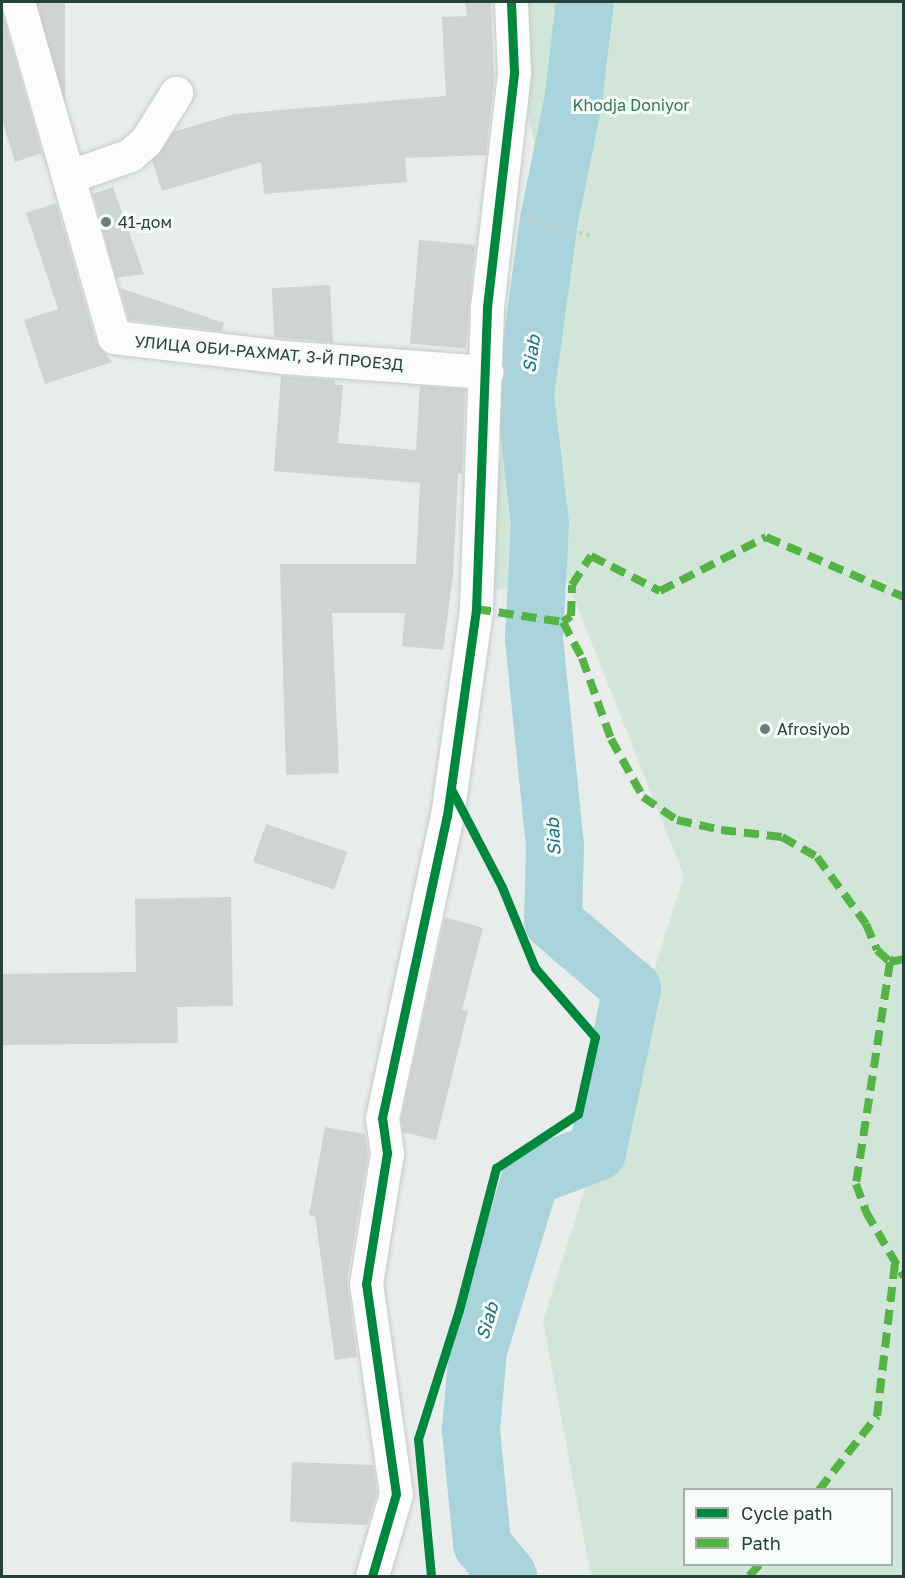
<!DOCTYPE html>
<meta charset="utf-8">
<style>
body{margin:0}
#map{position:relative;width:905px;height:1578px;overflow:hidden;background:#e8edeb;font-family:"Golos Text",sans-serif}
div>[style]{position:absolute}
.green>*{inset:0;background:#d1e6d8}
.river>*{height:58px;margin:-29px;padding:0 29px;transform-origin:29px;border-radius:29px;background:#a9d4db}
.building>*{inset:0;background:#cfd4d2;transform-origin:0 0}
.path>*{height:4px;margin-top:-2px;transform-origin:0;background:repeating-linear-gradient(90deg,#c3ccca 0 3px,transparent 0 7.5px)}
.roads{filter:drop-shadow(0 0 2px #c5cac8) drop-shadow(0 0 2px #c5cac8)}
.minor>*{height:33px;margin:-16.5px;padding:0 16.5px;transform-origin:16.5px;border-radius:16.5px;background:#fcfcfc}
.quiet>*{height:8px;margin-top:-4px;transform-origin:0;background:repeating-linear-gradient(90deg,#55b346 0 15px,transparent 0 23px)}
.cycleway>*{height:9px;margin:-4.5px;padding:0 4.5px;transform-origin:4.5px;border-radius:4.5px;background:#00873e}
.dots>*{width:16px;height:16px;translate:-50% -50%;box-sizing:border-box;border:3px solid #f7fbf9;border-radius:50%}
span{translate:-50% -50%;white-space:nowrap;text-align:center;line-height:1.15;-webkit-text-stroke:6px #f7fbf9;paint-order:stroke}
.park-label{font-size:16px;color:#2d7a4b}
.poi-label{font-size:16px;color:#24423a}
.left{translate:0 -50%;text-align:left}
.street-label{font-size:16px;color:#24423a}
.water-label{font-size:18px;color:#1c6f80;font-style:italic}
.frame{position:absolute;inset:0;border:3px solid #24423a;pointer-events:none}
.legend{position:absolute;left:683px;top:1488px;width:210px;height:78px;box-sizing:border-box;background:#f7fbf9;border:2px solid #a3b1ad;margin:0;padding:8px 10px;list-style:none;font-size:18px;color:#24423a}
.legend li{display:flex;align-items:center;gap:12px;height:30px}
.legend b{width:30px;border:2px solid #a3b1ad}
</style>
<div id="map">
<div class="green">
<i style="clip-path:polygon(evenodd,521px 2px,903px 2px,903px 1576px,591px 1576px,543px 1321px,684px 876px,567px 581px,478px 592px,545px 191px,528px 113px,521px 2px,684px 1490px,892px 1490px,892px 1564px,684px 1564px,684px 1490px)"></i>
</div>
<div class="river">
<i style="left:508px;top:1576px;width:41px;rotate:-129.1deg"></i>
<i style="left:482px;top:1544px;width:115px;rotate:-95.5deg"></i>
<i style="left:471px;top:1430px;width:80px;rotate:-85deg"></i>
<i style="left:478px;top:1350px;width:181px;rotate:-73deg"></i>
<i style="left:531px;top:1177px;width:71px;rotate:-20.7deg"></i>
<i style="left:597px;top:1152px;width:167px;rotate:-77.9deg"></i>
<i style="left:632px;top:989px;width:104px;rotate:-139.3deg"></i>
<i style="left:553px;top:921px;width:75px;rotate:-88.5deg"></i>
<i style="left:555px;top:846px;width:209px;rotate:-95.8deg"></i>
<i style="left:534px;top:638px;width:114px;rotate:-87deg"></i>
<i style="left:540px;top:524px;width:130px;rotate:-96.6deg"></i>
<i style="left:525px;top:395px;width:177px;rotate:-82.2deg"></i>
<i style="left:549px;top:220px;width:120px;rotate:-78.5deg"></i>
<i style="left:573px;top:102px;width:101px;rotate:-83.2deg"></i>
</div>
<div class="building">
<i style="left:37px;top:2px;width:28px;height:117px"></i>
<i style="clip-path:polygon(465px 2px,491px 2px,494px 79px,486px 155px,405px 158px,407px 182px,264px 194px,261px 162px,162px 191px,152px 160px,173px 132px,234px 114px,446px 96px,442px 17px,467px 16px)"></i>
<i style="clip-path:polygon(2px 12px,42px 153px,15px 162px,2px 120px)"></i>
<i style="clip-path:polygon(113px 187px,144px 274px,116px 278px,93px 194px)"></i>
<i style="clip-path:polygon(56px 203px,96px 342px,112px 362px,45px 384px,24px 320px,58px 309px,26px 213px)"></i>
<i style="left:419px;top:240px;width:56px;height:104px;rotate:5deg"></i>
<i style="clip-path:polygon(330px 285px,333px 342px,274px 337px,272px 288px)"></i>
<i style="clip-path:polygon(120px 288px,224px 323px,222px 331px,129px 320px)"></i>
<i style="clip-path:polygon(281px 376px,335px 380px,335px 385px,343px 385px,338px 443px,416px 450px,420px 386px,465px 389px,462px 474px,458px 473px,453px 576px,443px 650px,402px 646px,405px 613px,332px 613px,339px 773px,286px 775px,280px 564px,416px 564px,420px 483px,274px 471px)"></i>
<i style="left:266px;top:824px;width:86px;height:40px;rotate:19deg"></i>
<i style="clip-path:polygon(231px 897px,233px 1006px,177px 1007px,178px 1043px,2px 1045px,2px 974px,136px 972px,135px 899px)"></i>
<i style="clip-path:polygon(445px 917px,483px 928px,462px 1010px,468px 1011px,436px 1140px,403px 1132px,401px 1119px)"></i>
<i style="clip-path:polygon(325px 1127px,365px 1134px,368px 1153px,347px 1281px,357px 1357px,335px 1360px,315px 1216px,309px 1215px)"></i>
<i style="clip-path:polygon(292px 1462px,373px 1465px,377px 1493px,367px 1525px,290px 1522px)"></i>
</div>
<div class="path">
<i style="left:528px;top:221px;width:63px;rotate:12.9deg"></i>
<i style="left:422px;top:1427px;width:123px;rotate:-72.5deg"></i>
<i style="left:459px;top:1310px;width:147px;rotate:-75.4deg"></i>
<i style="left:496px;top:1168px;width:98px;rotate:-33.4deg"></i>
<i style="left:578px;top:1114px;width:79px;rotate:-77.6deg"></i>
<i style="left:595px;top:1037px;width:91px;rotate:-131deg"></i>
<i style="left:535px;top:968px;width:87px;rotate:-112.2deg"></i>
<i style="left:502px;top:887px;width:56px;rotate:-117.5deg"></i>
<i style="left:425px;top:1518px;width:58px;rotate:84.1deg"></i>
</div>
<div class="roads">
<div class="minor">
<i style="left:18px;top:2px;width:348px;rotate:74deg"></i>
<i style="left:114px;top:337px;width:170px;rotate:6.7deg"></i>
<i style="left:283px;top:357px;width:204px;rotate:4.2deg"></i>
<i style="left:68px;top:177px;width:66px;rotate:-19.5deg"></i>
<i style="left:130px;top:155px;width:21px;rotate:-41deg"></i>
<i style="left:146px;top:141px;width:57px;rotate:-58deg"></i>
<i style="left:372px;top:1576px;width:85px;rotate:-73.7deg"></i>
<i style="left:396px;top:1494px;width:212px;rotate:-98.1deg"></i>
<i style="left:366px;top:1284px;width:133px;rotate:-80.9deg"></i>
<i style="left:387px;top:1153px;width:35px;rotate:-98deg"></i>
<i style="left:382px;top:1118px;width:309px;rotate:-77.9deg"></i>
<i style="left:447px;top:816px;width:209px;rotate:-82deg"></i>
<i style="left:476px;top:609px;width:302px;rotate:-87.9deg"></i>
<i style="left:487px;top:307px;width:237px;rotate:-83.4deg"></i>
<i style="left:514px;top:72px;width:70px;rotate:-92.5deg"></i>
</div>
</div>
<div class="quiet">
<i style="left:476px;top:609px;width:88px;rotate:8.5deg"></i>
<i style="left:563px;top:622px;width:10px;rotate:-37deg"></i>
<i style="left:571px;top:616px;width:31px;rotate:-88deg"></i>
<i style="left:572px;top:585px;width:35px;rotate:-57deg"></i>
<i style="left:591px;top:556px;width:77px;rotate:26.9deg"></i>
<i style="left:660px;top:591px;width:119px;rotate:-27deg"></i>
<i style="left:766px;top:537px;width:150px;rotate:23.5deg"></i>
<i style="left:563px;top:622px;width:41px;rotate:62.2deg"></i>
<i style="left:582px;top:658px;width:86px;rotate:70.3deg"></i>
<i style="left:611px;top:739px;width:66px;rotate:61.1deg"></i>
<i style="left:643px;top:797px;width:41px;rotate:34.1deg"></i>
<i style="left:677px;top:820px;width:45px;rotate:12.8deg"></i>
<i style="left:721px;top:830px;width:61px;rotate:6.5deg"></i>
<i style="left:782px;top:837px;width:40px;rotate:29.7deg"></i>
<i style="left:817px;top:857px;width:83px;rotate:53.8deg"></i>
<i style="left:866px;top:924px;width:28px;rotate:67deg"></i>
<i style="left:877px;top:950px;width:18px;rotate:43deg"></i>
<i style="left:890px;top:962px;width:14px;rotate:-12deg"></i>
<i style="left:895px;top:959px;width:6px;rotate:149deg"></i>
<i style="left:890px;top:962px;width:225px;rotate:98.7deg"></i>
<i style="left:856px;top:1184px;width:30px;rotate:70deg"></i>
<i style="left:866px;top:1212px;width:75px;rotate:59.7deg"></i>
<i style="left:819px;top:1490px;width:94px;rotate:-51.9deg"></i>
<i style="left:877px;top:1416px;width:154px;rotate:-83.3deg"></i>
<i style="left:749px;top:1576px;width:16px;rotate:-47deg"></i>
</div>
<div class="cycleway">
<i style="left:372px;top:1576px;width:85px;rotate:-73.7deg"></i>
<i style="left:396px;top:1494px;width:212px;rotate:-98.1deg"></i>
<i style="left:366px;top:1284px;width:133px;rotate:-80.9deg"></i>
<i style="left:387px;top:1153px;width:35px;rotate:-98deg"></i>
<i style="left:382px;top:1118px;width:309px;rotate:-77.9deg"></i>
<i style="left:447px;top:816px;width:209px;rotate:-82deg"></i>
<i style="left:476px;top:609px;width:302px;rotate:-87.9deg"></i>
<i style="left:487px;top:307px;width:237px;rotate:-83.4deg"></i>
<i style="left:514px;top:72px;width:70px;rotate:-92.5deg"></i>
<i style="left:431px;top:1576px;width:138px;rotate:-95.4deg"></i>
<i style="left:418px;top:1439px;width:135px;rotate:-72.4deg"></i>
<i style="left:459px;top:1310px;width:147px;rotate:-75.4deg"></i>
<i style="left:496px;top:1168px;width:98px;rotate:-33.4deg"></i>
<i style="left:578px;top:1114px;width:79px;rotate:-77.6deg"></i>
<i style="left:595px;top:1037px;width:91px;rotate:-131deg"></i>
<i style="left:535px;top:968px;width:87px;rotate:-112.2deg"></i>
<i style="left:502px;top:887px;width:110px;rotate:-117.5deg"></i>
</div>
<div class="dots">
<i style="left:106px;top:222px;background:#697e78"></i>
<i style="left:765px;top:729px;background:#697e78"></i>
</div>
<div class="park-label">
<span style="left:631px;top:105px">Khodja Doniyor</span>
</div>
<div class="poi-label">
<span class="left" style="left:118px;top:222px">41-дом</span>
<span class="left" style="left:777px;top:729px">Afrosiyob</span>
</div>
<div class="street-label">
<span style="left:269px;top:353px;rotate:5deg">УЛИЦА ОБИ-РАХМАТ, 3-Й ПРОЕЗД</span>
</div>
<div class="water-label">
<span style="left:531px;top:354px;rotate:-82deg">Siab</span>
<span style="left:553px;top:837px;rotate:-93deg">Siab</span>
<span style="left:487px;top:1321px;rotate:-73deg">Siab</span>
</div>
<div class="frame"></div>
<ul class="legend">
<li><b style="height:8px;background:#00873e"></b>Cycle path</li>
<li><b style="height:8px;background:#55b346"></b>Path</li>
</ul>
</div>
